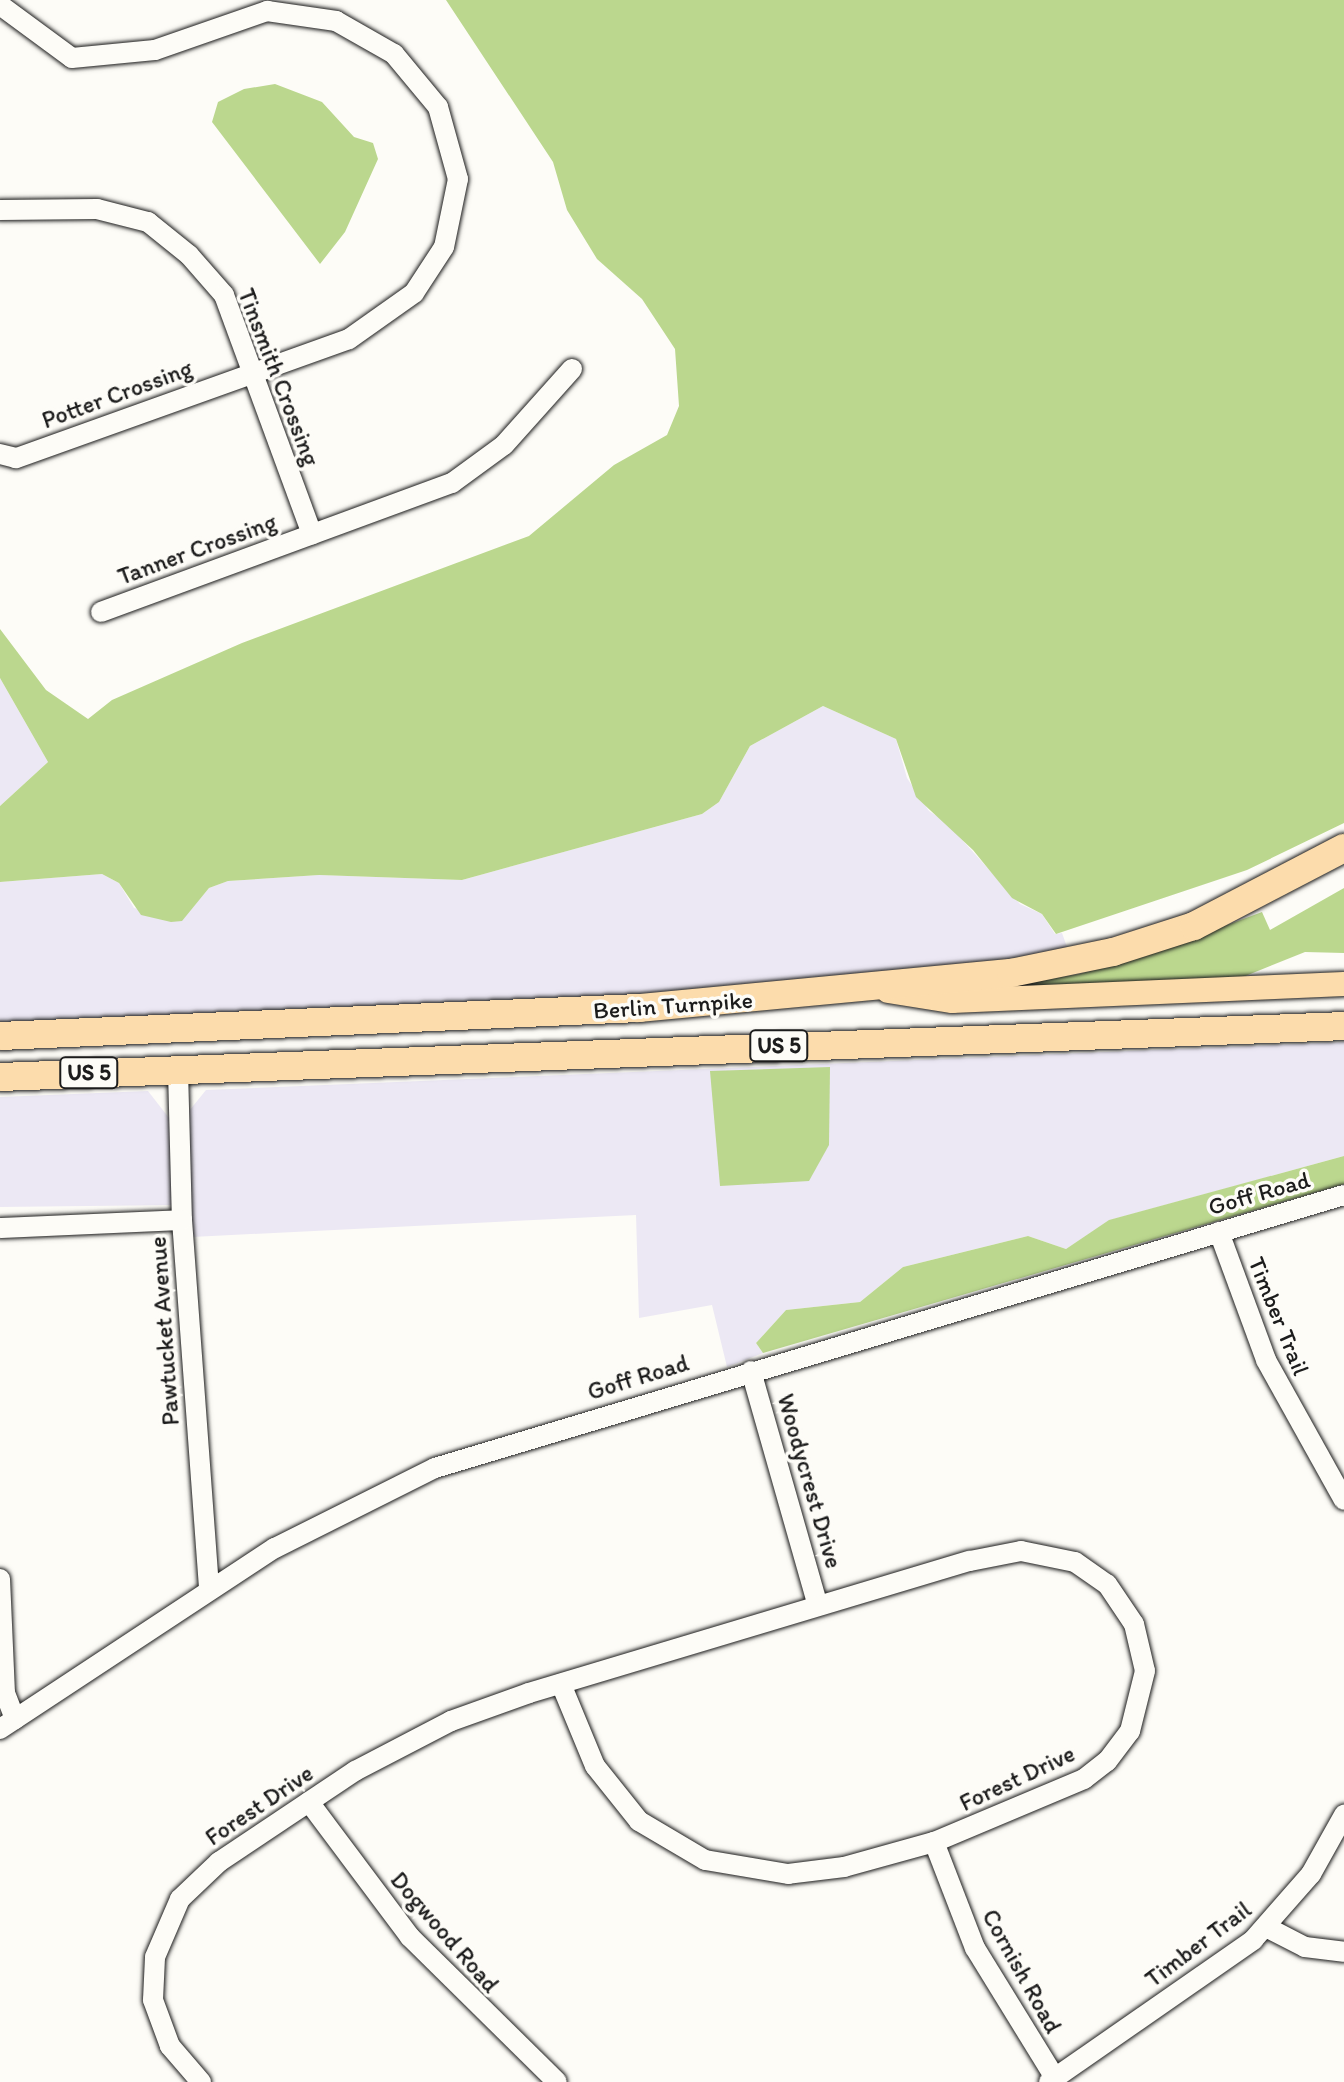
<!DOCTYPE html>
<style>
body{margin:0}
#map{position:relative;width:1344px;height:2082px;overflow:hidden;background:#fdfcf7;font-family:Itim,sans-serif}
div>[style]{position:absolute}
.built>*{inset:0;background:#ece8f4}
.green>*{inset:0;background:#bbd78e}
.roads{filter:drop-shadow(0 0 2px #1c1c1c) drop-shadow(0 0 2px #1c1c1c)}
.minor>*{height:20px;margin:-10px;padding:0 10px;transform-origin:10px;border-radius:10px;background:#fdfcf7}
.major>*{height:24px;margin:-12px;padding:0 12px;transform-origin:12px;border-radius:12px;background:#fcdcac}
.highway>*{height:28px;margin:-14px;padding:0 14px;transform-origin:14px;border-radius:14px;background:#fcdcac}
span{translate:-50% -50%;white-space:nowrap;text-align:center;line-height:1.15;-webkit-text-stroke:7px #fdfcf7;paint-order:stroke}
.shield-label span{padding:2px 6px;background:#fdfcf7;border:2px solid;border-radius:6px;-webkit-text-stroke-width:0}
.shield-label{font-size:22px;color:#1c1c1c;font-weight:700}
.street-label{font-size:24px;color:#1c1c1c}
</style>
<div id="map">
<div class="built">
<i style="clip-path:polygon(0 678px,48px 762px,0 806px)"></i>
<i style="clip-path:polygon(823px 706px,896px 739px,907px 778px,929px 811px,946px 822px,1020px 904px,1042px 914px,1055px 934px,1062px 933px,1067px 947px,1012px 961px,629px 999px,0 1024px,0 882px,102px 874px,119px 883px,134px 908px,182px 920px,209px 888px,228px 881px,319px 875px,462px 880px,702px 814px,719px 802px,750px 746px)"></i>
<i style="clip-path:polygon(1344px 1042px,1344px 1156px,1110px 1220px,1066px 1249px,1028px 1236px,903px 1267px,860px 1302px,786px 1310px,756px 1343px,763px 1353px,727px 1367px,712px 1305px,639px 1318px,636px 1215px,192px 1237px,189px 1111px,206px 1090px)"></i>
<i style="clip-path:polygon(148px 1091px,169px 1118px,176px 1205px,0 1207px,0 1097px)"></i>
</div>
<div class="green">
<i style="clip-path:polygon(446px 0,1344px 0,1344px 823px,1247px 870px,1056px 934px,1042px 914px,1012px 898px,973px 850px,916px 797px,896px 739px,823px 706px,750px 746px,719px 802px,702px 814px,462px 880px,319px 875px,228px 881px,209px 888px,182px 921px,171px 922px,141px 915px,119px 883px,102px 874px,0 882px,0 806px,48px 762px,0 678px,0 629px,46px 690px,88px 719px,112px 700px,242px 643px,529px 536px,614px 465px,667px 435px,679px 406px,675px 349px,642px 299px,597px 259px,567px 210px,553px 162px)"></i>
<i style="clip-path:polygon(275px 84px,322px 102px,354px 137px,373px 143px,378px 159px,345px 232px,320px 264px,212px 122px,218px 102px,244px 89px)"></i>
<i style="clip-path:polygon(1344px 888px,1344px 953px,1305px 952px,1233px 981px,983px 990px,1079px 974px,1144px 956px,1262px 912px,1270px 930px)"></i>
<i style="clip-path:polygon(830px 1067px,829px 1145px,809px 1181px,720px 1186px,710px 1071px)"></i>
<i style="clip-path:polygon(1344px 1156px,1344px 1184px,763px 1353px,756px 1343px,786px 1310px,860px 1302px,903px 1267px,1028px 1236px,1066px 1249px,1109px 1220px)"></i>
</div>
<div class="roads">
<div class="minor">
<i style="left:0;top:5px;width:89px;rotate:36.4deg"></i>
<i style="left:72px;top:58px;width:83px;rotate:-5.5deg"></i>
<i style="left:155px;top:50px;width:119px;rotate:-19.2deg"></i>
<i style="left:267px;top:11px;width:70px;rotate:8.2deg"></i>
<i style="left:336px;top:21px;width:67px;rotate:29.6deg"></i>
<i style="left:394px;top:54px;width:69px;rotate:50.3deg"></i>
<i style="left:438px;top:107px;width:75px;rotate:74.5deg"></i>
<i style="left:458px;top:179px;width:69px;rotate:101.6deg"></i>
<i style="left:444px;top:247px;width:55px;rotate:123.1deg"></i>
<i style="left:414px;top:293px;width:80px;rotate:144.7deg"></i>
<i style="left:349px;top:339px;width:354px;rotate:160.3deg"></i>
<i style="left:16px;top:458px;width:16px;rotate:-166deg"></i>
<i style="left:0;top:210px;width:97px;rotate:-0.6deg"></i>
<i style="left:97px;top:209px;width:53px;rotate:14.3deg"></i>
<i style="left:148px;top:222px;width:53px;rotate:38.8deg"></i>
<i style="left:189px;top:255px;width:53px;rotate:48.8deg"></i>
<i style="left:224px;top:295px;width:255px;rotate:69.8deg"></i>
<i style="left:101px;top:612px;width:374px;rotate:-20.2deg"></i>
<i style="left:452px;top:483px;width:64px;rotate:-36.2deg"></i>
<i style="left:504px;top:445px;width:102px;rotate:-48.2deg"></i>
<i style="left:178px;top:1070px;width:150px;rotate:88.5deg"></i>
<i style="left:182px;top:1220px;width:370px;rotate:85.8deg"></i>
<i style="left:0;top:1228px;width:182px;rotate:-2.5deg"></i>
<i style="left:1219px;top:1232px;width:136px;rotate:69.8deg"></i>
<i style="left:1266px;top:1360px;width:160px;rotate:60.9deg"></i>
<i style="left:751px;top:1371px;width:244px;rotate:74.1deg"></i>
<i style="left:0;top:1579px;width:114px;rotate:87.5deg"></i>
<i style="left:5px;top:1693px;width:28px;rotate:69deg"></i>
<i style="left:0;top:1729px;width:329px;rotate:-33.4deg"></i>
<i style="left:275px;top:1548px;width:179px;rotate:-26.6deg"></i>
<i style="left:435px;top:1468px;width:949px;rotate:-16.72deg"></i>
<i style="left:309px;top:1802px;width:169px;rotate:53.2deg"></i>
<i style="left:410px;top:1937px;width:206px;rotate:44.6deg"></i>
<i style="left:934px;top:1842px;width:114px;rotate:68.9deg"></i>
<i style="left:975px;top:1948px;width:153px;rotate:58.4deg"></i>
<i style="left:1266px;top:1927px;width:44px;rotate:27.1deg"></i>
<i style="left:1305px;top:1947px;width:39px;rotate:7deg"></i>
<i style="left:201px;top:2082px;width:48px;rotate:-130.7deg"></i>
<i style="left:170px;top:2046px;width:49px;rotate:-110.3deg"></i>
<i style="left:153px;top:2000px;width:43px;rotate:-87.3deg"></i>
<i style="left:155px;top:1957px;width:63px;rotate:-66.7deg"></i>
<i style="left:180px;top:1899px;width:54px;rotate:-43.5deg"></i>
<i style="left:219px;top:1862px;width:164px;rotate:-33.8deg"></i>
<i style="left:355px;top:1771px;width:108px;rotate:-27.5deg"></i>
<i style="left:451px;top:1721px;width:83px;rotate:-19.7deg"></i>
<i style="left:529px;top:1693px;width:460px;rotate:-16.7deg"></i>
<i style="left:970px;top:1561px;width:52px;rotate:-11.1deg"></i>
<i style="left:1021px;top:1551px;width:55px;rotate:11.5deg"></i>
<i style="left:1075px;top:1562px;width:39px;rotate:35deg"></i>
<i style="left:1107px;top:1584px;width:48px;rotate:56deg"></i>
<i style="left:1134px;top:1624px;width:48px;rotate:76.8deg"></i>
<i style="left:1145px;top:1671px;width:62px;rotate:104deg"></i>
<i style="left:1130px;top:1731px;width:38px;rotate:127deg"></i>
<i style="left:1107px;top:1761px;width:29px;rotate:142deg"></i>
<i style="left:1084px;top:1779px;width:163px;rotate:157.2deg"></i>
<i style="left:934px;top:1842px;width:93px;rotate:164.5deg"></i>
<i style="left:844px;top:1867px;width:56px;rotate:172.9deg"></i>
<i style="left:788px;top:1874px;width:84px;rotate:-170.4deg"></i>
<i style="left:705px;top:1860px;width:77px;rotate:-149.4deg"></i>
<i style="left:639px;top:1821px;width:70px;rotate:-128.7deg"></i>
<i style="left:595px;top:1766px;width:89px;rotate:-112.5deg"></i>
<i style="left:1049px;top:2082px;width:249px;rotate:-34.8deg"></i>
<i style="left:1253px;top:1940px;width:88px;rotate:-48.7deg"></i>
<i style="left:1311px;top:1874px;width:68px;rotate:-60.8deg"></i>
</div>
<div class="major">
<i style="left:888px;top:991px;width:65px;rotate:8.9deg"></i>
<i style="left:952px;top:1001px;width:392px;rotate:-2.5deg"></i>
</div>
<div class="highway">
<i style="left:0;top:1036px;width:640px;rotate:-2.51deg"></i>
<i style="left:639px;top:1008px;width:374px;rotate:-5.4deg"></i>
<i style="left:1011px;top:973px;width:104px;rotate:-11.6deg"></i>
<i style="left:1113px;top:952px;width:85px;rotate:-17.8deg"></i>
<i style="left:1194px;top:926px;width:169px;rotate:-27.5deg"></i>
<i style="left:0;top:1077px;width:1345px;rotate:-2.17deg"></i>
</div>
</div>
<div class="shield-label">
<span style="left:779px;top:1046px">US 5</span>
<span style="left:89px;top:1073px">US 5</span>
</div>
<div class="street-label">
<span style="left:279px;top:377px;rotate:69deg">Tinsmith Crossing</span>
<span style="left:117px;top:394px;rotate:-20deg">Potter Crossing</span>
<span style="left:197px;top:549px;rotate:-20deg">Tanner Crossing</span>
<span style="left:673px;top:1005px;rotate:-4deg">Berlin Turnpike</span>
<span style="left:1259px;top:1193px;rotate:-16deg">Goff Road</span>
<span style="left:1279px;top:1316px;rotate:68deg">Timber Trail</span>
<span style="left:164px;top:1331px;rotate:-94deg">Pawtucket Avenue</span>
<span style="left:638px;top:1377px;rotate:-17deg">Goff Road</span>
<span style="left:810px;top:1481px;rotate:74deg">Woodycrest Drive</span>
<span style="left:1017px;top:1778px;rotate:-25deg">Forest Drive</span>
<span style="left:259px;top:1805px;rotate:-34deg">Forest Drive</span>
<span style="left:445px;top:1932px;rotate:49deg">Dogwood Road</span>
<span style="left:1198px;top:1944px;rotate:-37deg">Timber Trail</span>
<span style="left:1022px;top:1971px;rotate:61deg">Cornish Road</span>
</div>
</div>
